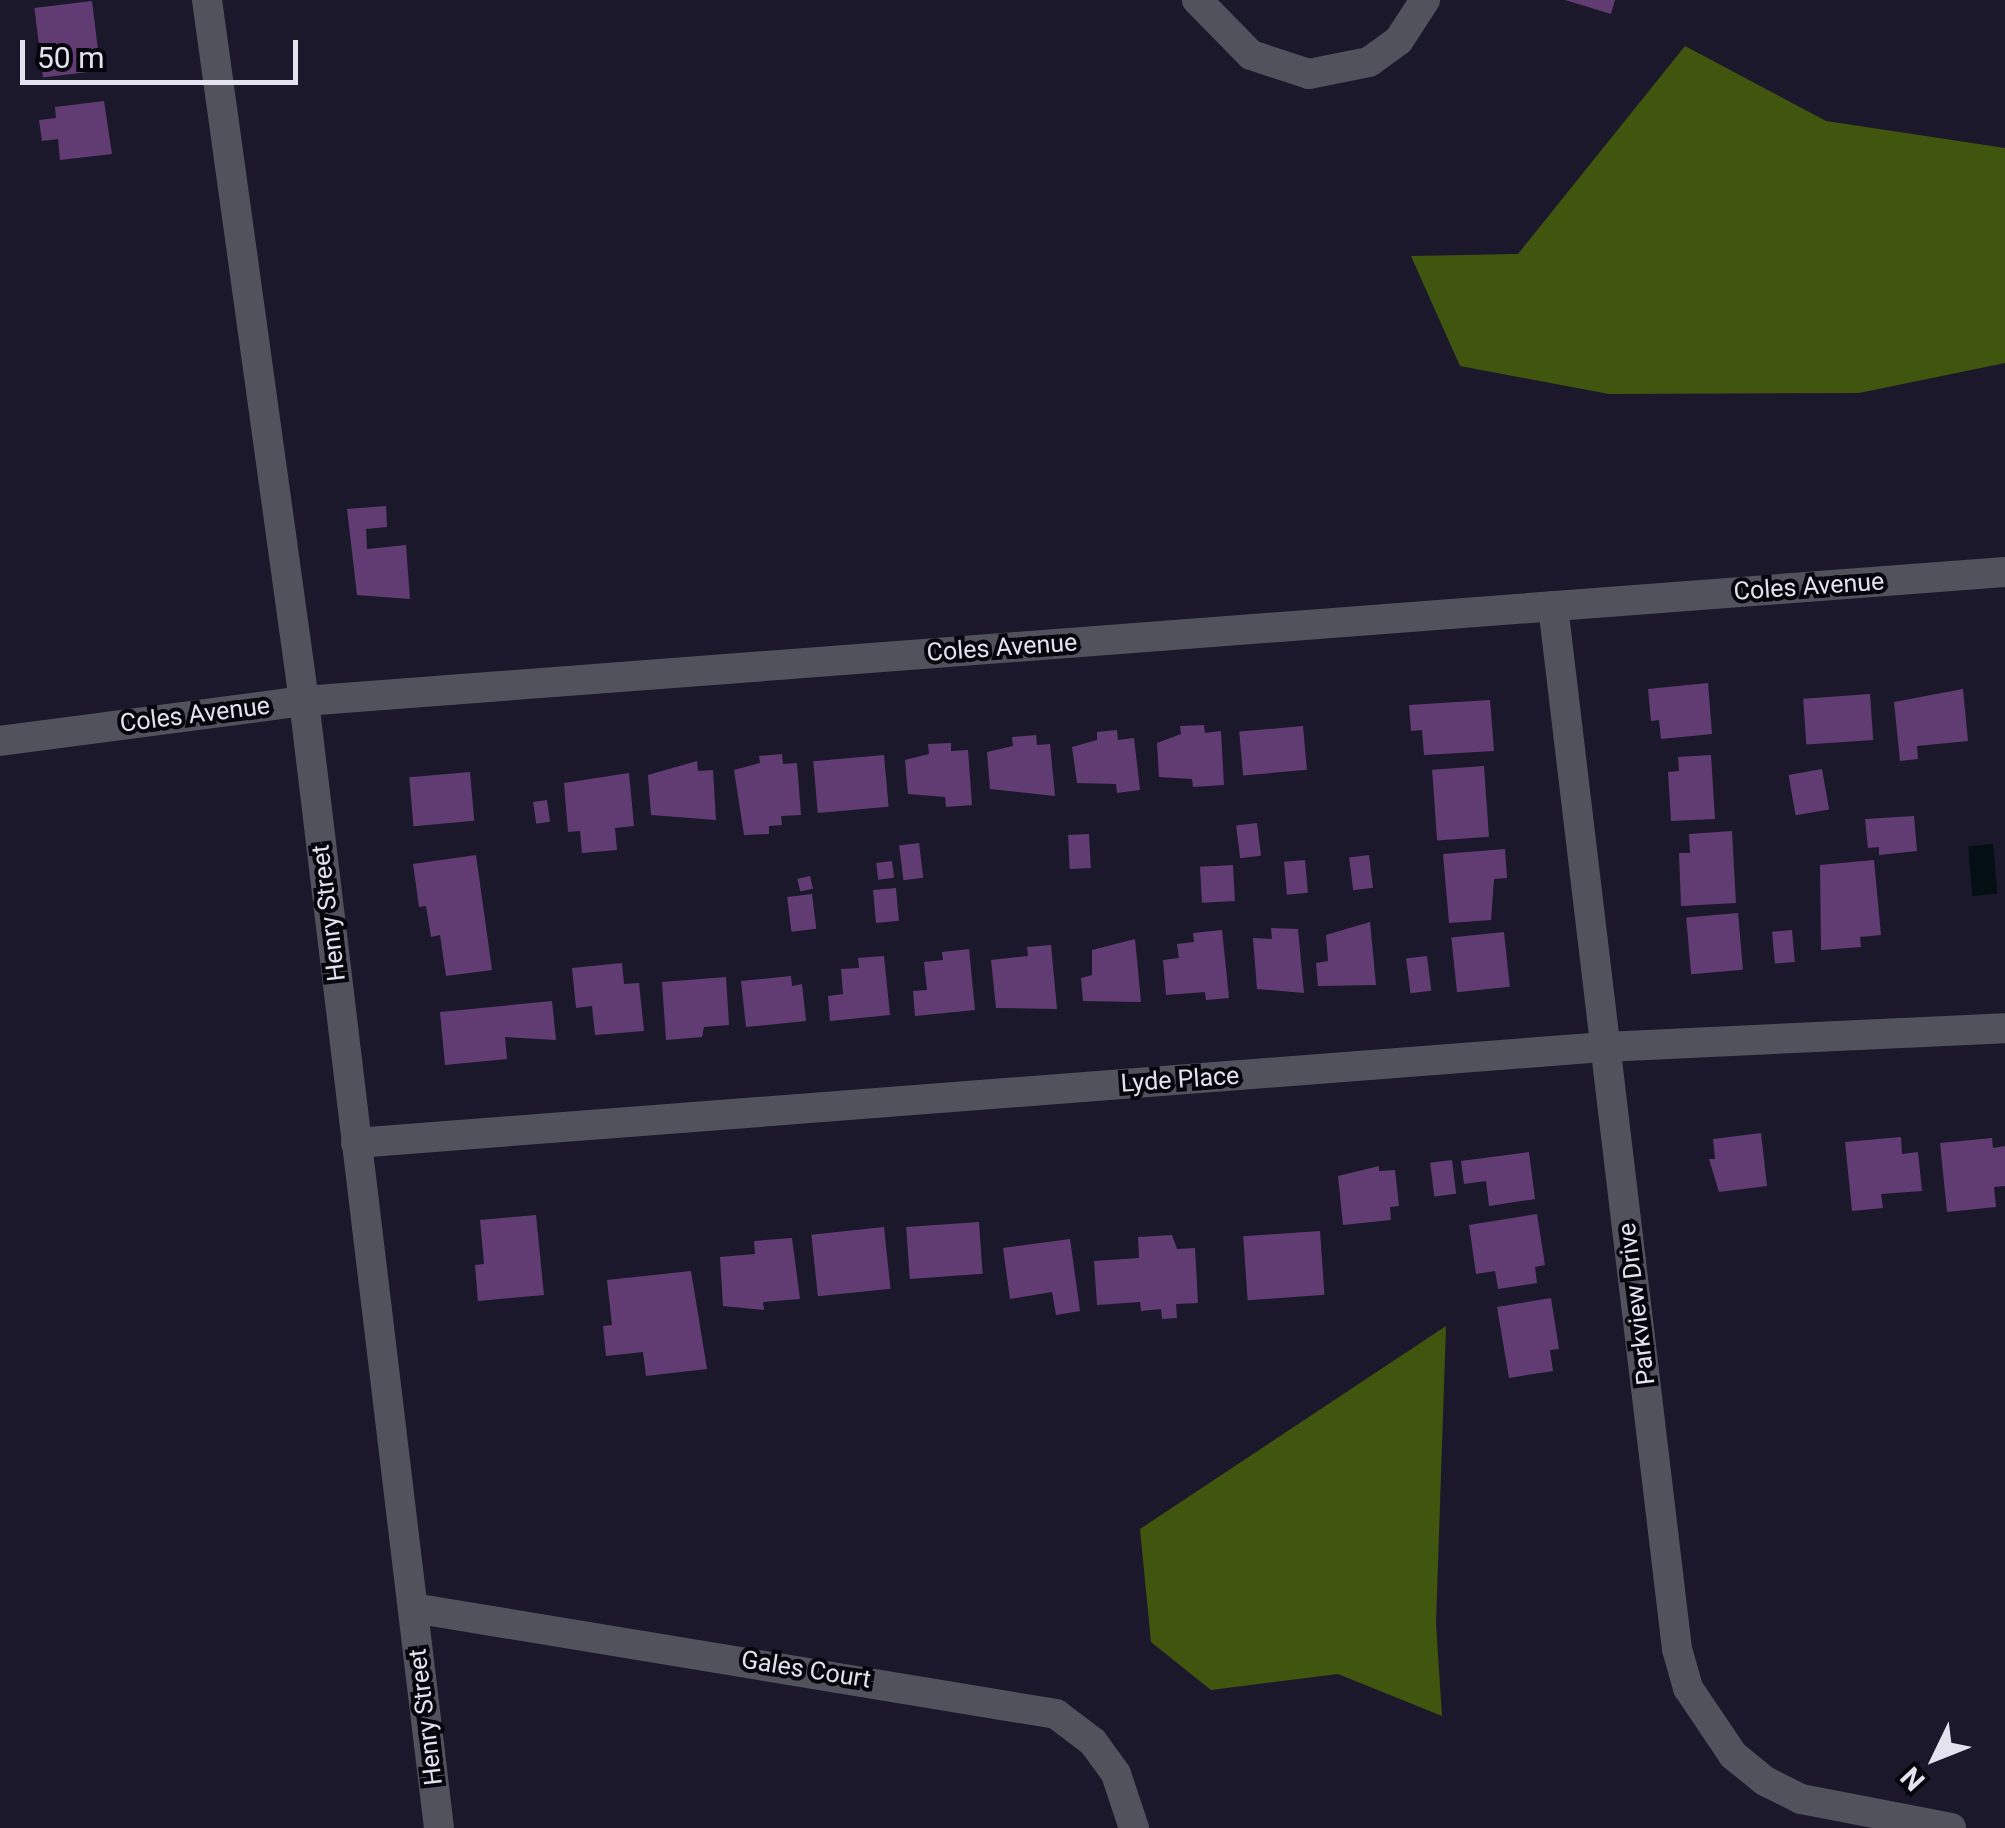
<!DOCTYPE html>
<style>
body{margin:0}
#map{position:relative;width:2005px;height:1828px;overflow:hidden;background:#1c182b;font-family:Roboto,sans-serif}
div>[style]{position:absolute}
.forest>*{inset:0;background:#40560f}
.water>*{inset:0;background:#040f13;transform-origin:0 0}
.building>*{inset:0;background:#613c72;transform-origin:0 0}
.street>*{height:30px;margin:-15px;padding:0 15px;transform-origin:15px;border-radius:15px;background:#52525d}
span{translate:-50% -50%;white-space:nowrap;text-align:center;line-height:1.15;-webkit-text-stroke:8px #06050c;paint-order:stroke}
.street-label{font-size:25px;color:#e4e2ef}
.north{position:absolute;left:1885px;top:1708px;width:100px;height:100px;-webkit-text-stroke:8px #06050c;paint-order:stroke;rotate:227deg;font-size:28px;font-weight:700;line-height:40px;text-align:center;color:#e4e2ef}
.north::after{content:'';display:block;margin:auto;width:35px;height:45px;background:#e4e2ef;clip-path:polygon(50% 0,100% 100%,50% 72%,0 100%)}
.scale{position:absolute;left:20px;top:40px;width:278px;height:45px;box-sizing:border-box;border:5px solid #e4e2ef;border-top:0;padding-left:12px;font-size:30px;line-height:35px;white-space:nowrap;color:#e4e2ef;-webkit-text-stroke:8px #06050c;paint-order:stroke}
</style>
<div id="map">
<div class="forest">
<i style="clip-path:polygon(1685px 46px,1826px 121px,2005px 148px,2005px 363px,1859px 393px,1609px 394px,1460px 366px,1411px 256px,1518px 254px)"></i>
<i style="clip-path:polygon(1446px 1326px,1436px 1623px,1442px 1716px,1338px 1674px,1211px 1690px,1151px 1642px,1140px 1529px)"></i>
</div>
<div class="water">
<i style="left:1993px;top:844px;width:50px;height:25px;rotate:85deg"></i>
</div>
<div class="building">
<i style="clip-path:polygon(1565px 0,1615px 0,1611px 14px)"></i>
<i style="left:92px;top:1px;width:70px;height:58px;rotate:83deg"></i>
<i style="clip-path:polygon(104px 101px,112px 154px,60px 160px,58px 139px,42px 141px,39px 120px,56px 118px,55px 107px)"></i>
<i style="clip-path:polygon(386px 506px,387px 527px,366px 529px,367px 549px,406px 545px,410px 599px,357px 595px,347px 509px)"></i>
<i style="clip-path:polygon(1708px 683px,1712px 734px,1661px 739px,1659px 720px,1651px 721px,1648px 689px)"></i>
<i style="clip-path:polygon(1963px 689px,1968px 741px,1917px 746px,1918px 759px,1900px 761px,1894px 702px)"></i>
<i style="left:1870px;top:694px;width:46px;height:67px;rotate:86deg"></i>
<i style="clip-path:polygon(1490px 700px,1494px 751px,1424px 755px,1422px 730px,1411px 731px,1409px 705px)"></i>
<i style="clip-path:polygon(1204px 725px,1205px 733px,1221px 731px,1224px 785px,1193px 787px,1192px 779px,1159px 777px,1157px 743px,1181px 734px,1180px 726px)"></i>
<i style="left:1303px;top:726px;width:44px;height:64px;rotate:85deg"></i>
<i style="clip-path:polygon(1117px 730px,1118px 740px,1134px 738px,1140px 790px,1117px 793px,1116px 784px,1077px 783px,1072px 747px,1097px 740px,1097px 732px)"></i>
<i style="clip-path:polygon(1036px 735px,1037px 745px,1050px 744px,1055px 796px,990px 789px,987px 752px,1013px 746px,1012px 737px)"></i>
<i style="clip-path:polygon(951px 743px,951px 751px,968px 750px,972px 805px,946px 807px,945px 797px,908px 794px,905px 760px,929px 754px,928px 744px)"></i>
<i style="clip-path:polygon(782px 754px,783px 764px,797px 763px,801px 815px,781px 816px,782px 825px,769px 826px,769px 834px,744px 835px,734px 770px,760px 763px,759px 756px)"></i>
<i style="left:884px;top:755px;width:52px;height:71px;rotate:85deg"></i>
<i style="clip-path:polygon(1711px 755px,1715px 819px,1671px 821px,1668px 772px,1679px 771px,1678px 757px)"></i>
<i style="clip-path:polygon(697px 761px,698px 771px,713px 770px,716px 820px,651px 815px,648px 775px)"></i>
<i style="left:1484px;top:766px;width:71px;height:52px;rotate:86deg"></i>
<i style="left:1822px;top:769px;width:41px;height:34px;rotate:80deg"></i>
<i style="left:470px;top:772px;width:49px;height:61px;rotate:85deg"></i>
<i style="clip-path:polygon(629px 773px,634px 826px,615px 828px,617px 850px,582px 853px,580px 831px,568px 832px,564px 783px)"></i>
<i style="left:547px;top:800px;width:22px;height:14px;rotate:82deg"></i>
<i style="clip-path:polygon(1914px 816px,1917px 851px,1879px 855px,1879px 847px,1868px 848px,1865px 819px)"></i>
<i style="left:1257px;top:823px;width:33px;height:21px;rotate:83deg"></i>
<i style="clip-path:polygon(1732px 831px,1736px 903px,1681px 906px,1679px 853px,1690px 853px,1689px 834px)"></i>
<i style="left:1089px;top:834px;width:34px;height:21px;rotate:87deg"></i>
<i style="left:919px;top:843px;width:35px;height:20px;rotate:83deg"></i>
<i style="clip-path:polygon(1505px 849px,1507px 878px,1494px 879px,1491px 920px,1449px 923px,1443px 854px)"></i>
<i style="clip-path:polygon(476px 855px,492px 970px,446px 976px,440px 935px,431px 937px,426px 906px,419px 907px,413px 864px)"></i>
<i style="left:1369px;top:855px;width:33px;height:20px;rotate:83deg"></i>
<i style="left:1305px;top:860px;width:33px;height:21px;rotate:85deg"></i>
<i style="clip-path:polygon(1874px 860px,1881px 935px,1860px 937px,1861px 947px,1821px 950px,1820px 865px)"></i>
<i style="left:892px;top:861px;width:17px;height:16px;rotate:83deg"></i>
<i style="left:1233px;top:865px;width:36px;height:33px;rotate:87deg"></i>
<i style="left:810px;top:876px;width:13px;height:13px;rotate:77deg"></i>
<i style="left:896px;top:888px;width:33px;height:23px;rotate:85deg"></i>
<i style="left:812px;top:894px;width:35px;height:25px;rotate:83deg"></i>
<i style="left:1738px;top:913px;width:57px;height:52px;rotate:85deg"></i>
<i style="clip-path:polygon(1370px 922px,1376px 985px,1318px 986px,1316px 963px,1328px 961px,1326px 935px)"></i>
<i style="clip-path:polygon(1271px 928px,1298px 929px,1304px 993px,1257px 989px,1253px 938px,1272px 939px)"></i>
<i style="clip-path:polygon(1222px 930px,1229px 998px,1206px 1000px,1205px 992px,1166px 995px,1163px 960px,1179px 958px,1177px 944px,1194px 942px,1193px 933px)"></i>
<i style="left:1792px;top:930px;width:32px;height:20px;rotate:85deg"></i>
<i style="left:1504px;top:932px;width:55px;height:53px;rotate:84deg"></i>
<i style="clip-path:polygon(1135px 939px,1141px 1002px,1083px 1001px,1081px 978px,1092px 975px,1092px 950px)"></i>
<i style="clip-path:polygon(1051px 945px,1057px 1009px,996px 1008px,991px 960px,1028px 956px,1027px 947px)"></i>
<i style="clip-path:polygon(969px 949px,975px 1010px,915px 1016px,913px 991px,927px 990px,924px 962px,943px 960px,942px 952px)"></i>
<i style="clip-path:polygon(884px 956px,890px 1015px,830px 1021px,828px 996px,843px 994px,841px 969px,859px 968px,858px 958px)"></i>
<i style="left:1427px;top:956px;width:35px;height:21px;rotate:83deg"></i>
<i style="clip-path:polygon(622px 963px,624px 984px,639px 983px,644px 1031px,595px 1035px,592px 1006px,576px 1008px,572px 968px)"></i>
<i style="clip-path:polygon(791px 976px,792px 986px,802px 984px,806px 1021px,746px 1027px,741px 981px)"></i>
<i style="clip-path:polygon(726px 977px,729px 1025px,704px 1027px,702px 1037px,666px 1040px,662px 982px)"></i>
<i style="clip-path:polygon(552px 1001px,556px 1040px,505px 1037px,507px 1059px,445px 1065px,440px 1012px)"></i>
<i style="clip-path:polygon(1761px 1133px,1767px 1186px,1719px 1192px,1709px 1159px,1715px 1159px,1713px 1139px)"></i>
<i style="clip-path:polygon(1901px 1137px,1902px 1154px,1918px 1152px,1922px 1191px,1881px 1194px,1883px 1208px,1852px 1211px,1845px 1142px)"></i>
<i style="clip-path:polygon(1992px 1138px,1993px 1148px,2005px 1146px,2005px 1186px,1994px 1187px,1996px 1207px,1947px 1212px,1940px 1143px)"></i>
<i style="clip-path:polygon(1529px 1152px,1535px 1199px,1489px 1206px,1486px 1181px,1464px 1184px,1461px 1161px)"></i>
<i style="left:1452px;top:1160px;width:34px;height:22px;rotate:83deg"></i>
<i style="clip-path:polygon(1379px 1166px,1379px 1171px,1395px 1170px,1399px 1206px,1390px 1207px,1391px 1220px,1343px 1225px,1338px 1176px)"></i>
<i style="clip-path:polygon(1537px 1214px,1545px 1265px,1535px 1267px,1537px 1283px,1498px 1289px,1495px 1271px,1476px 1274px,1469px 1225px)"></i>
<i style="clip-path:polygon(536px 1215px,544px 1295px,478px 1301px,475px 1265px,484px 1264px,480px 1220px)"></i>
<i style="left:979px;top:1222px;width:52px;height:73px;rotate:86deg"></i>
<i style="left:884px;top:1227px;width:62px;height:73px;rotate:84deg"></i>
<i style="left:1320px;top:1231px;width:64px;height:77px;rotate:86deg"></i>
<i style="clip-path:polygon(1172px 1235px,1177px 1249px,1195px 1248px,1198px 1303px,1176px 1304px,1177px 1318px,1162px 1319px,1161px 1309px,1141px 1311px,1140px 1302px,1097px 1305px,1094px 1261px,1139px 1258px,1138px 1237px)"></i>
<i style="clip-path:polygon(792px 1238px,800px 1299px,763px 1302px,764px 1310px,723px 1306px,720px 1257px,755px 1254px,754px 1241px)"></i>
<i style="clip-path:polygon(1070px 1239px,1080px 1311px,1056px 1315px,1052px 1292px,1010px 1299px,1003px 1248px)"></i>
<i style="clip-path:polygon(691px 1271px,707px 1369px,646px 1376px,643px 1352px,606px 1356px,603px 1326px,612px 1325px,607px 1280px)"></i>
<i style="clip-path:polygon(1551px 1298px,1559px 1349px,1550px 1350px,1553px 1371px,1509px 1378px,1497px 1307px)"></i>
</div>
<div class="street">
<i style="left:207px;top:0;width:708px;rotate:82.12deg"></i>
<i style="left:304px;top:701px;width:1135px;rotate:83.17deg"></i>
<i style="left:1197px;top:0;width:77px;rotate:45.5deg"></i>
<i style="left:1251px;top:55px;width:61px;rotate:18.1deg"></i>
<i style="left:1309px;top:74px;width:61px;rotate:-11.3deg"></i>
<i style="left:1369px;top:62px;width:37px;rotate:-36deg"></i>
<i style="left:1399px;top:40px;width:48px;rotate:-57deg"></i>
<i style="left:1553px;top:606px;width:1050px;rotate:83.22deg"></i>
<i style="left:1677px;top:1649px;width:41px;rotate:74.2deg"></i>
<i style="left:1688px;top:1688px;width:81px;rotate:56.1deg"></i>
<i style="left:1733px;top:1755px;width:41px;rotate:39.1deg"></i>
<i style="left:1765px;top:1781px;width:40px;rotate:26.6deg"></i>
<i style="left:1801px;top:1799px;width:153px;rotate:10.9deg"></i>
<i style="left:0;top:741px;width:307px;rotate:-7.5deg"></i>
<i style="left:304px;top:701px;width:1706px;rotate:-4.34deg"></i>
<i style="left:356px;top:1143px;width:1253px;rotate:-4.4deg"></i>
<i style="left:1605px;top:1047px;width:400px;rotate:-2.7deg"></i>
<i style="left:413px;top:1608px;width:652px;rotate:9.36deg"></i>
<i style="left:1056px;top:1714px;width:46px;rotate:37.1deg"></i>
<i style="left:1093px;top:1742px;width:39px;rotate:54deg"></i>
<i style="left:1116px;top:1774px;width:57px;rotate:71.6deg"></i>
</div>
<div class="street-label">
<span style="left:1809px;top:587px;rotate:-4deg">Coles Avenue</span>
<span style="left:1002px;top:648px;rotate:-4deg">Coles Avenue</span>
<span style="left:195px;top:715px;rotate:-7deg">Coles Avenue</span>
<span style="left:329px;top:913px;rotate:-97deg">Henry Street</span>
<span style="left:1180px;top:1080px;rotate:-4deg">Lyde Place</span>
<span style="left:1637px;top:1304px;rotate:-97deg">Parkview Drive</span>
<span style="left:806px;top:1670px;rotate:9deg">Gales Court</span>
<span style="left:426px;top:1717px;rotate:-97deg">Henry Street</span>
</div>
<div class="north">N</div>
<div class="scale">50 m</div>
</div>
